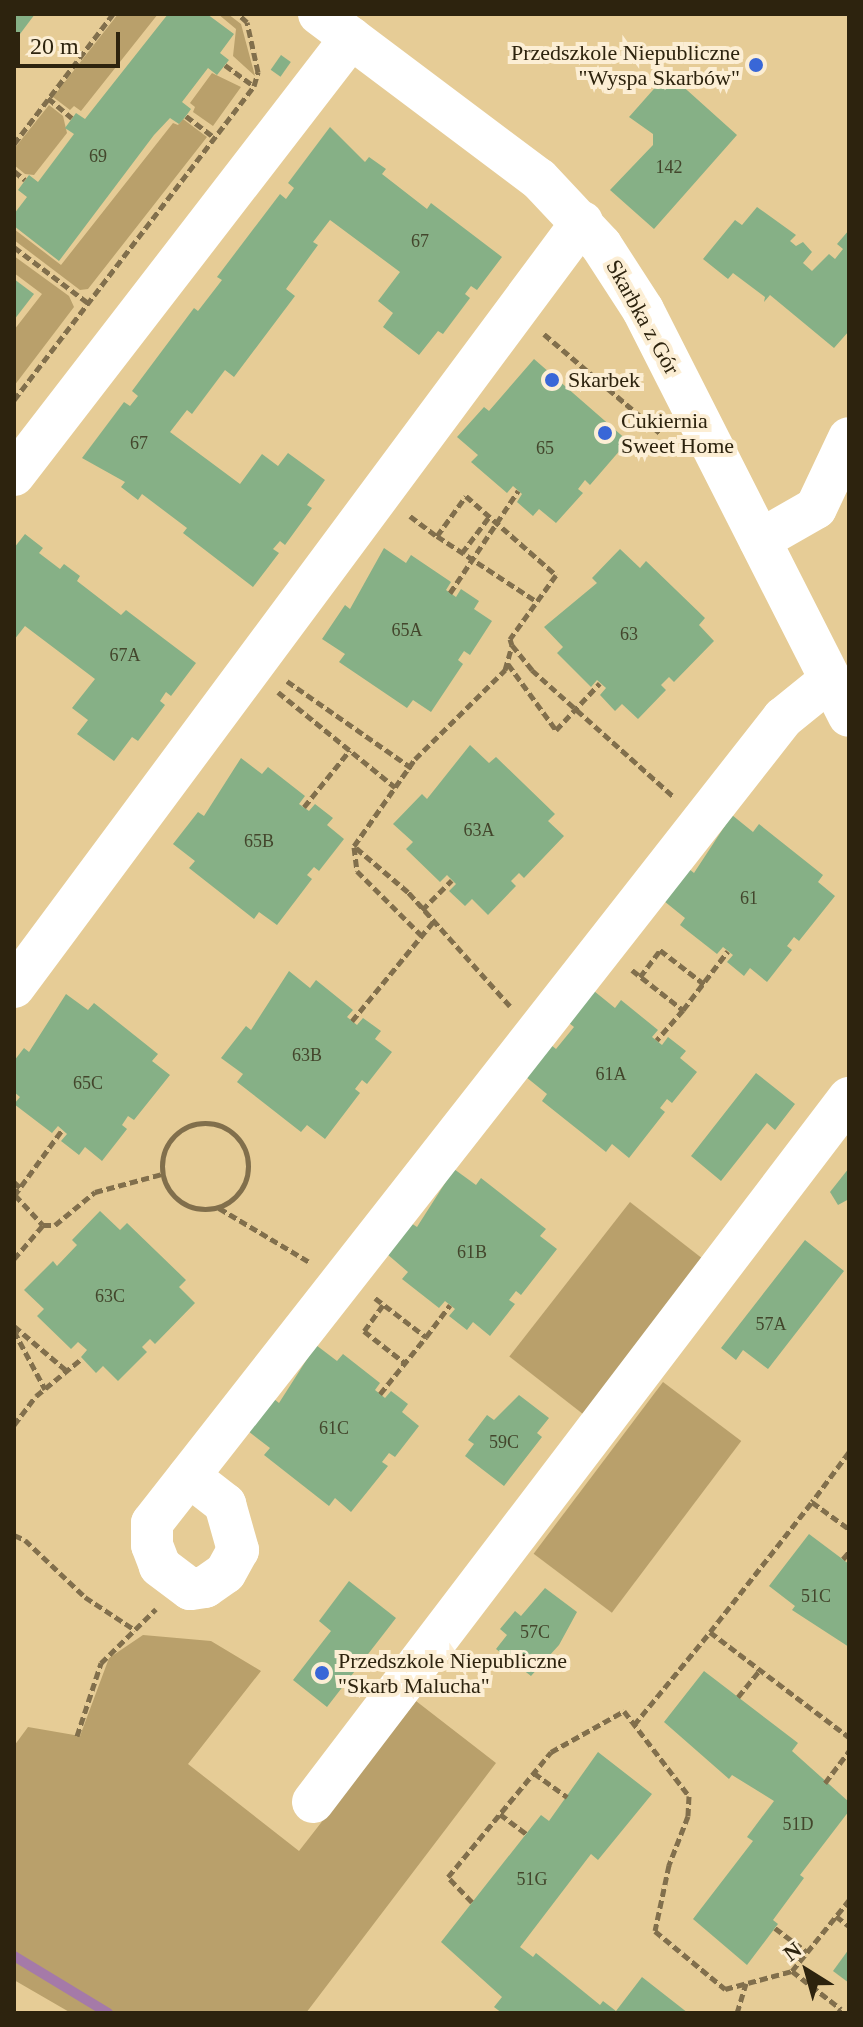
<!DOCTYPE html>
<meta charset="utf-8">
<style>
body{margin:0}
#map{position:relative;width:863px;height:2027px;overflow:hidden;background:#e6cc96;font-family:"Times New Roman",serif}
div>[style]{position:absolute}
.green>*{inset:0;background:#b9a06b;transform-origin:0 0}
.stream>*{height:10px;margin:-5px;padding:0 5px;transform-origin:5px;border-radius:5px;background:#a57aa8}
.building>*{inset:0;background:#86b086;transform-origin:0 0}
.path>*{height:5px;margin-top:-2.5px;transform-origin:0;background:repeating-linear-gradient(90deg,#816f4c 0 8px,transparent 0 12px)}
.path>.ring{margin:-2.5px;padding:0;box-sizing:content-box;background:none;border:5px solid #816f4c;border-radius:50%}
.minor>*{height:42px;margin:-21px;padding:0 21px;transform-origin:21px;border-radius:21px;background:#fff}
.dots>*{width:22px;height:22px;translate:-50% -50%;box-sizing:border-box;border:4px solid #fceed4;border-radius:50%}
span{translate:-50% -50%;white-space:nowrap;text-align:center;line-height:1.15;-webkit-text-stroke:8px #fceed4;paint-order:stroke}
.number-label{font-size:18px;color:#43462c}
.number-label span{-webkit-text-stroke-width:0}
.poi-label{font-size:22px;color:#2d230e}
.right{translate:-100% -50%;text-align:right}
.left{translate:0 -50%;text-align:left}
.street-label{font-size:22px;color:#2d230e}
.frame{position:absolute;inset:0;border:16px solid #2d230e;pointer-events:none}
.north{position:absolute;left:767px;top:1931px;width:80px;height:80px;-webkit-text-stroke:6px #fceed4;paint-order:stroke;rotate:323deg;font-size:22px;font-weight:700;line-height:32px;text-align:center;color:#2d230e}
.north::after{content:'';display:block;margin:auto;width:28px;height:36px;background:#2d230e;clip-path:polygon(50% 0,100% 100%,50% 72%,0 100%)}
.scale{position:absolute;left:16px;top:32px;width:104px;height:36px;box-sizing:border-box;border:4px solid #2d230e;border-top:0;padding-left:10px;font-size:24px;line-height:28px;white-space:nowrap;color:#2d230e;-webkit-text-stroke:6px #fceed4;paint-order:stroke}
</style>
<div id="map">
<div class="green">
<i style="clip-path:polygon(118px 14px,158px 14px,81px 111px,74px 106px,70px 110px,53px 97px)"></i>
<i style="clip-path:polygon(218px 14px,228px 14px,241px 24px,255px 76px,233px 56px,236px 29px)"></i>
<i style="clip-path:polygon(212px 73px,241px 87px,213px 126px,193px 112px,195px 107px,190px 103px)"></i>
<i style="clip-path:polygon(49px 105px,63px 116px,67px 133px,34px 175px,25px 174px,14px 165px,14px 149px)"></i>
<i style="clip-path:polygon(183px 119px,207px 137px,88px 289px,80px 290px,14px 240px,14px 229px,61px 265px,173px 123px,178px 125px)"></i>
<i style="clip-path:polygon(14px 256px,69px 296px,74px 307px,14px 386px,14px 330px,42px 294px,14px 273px)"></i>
<i style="left:630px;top:1202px;width:95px;height:196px;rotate:38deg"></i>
<i style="left:663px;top:1382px;width:98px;height:215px;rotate:37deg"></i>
<i style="clip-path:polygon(143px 1635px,211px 1641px,261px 1671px,188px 1764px,299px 1851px,416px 1701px,496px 1763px,306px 2013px,71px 2013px,14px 1980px,14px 1746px,28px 1727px,80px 1736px,109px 1658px)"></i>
</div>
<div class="stream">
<i style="left:14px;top:1956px;width:110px;rotate:31.2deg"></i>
</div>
<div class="building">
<i style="clip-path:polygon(14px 14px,35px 14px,14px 42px)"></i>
<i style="clip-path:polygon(168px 14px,207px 14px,234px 34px,220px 53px,229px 60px,217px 75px,208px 68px,182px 102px,191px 109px,186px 116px,179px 124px,170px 118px,154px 135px,59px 261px,14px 226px,14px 214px,27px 197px,18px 190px,29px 175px,38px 182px,74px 134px,65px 128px,76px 113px,85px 119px)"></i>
<i style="left:281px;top:55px;width:12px;height:18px;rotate:35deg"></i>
<i style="clip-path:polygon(668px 73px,737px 135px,654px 229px,610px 190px,653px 145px,653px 134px,629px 117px)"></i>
<i style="clip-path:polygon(330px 127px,365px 162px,369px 157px,386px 169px,382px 174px,427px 209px,431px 203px,502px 257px,477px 290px,471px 286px,465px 294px,470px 298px,443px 334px,438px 331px,419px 355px,383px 327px,393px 313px,378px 301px,400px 272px,330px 220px,313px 242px,318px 245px,286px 289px,295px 296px,234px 377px,225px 370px,192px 414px,187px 410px,170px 432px,240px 484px,262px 454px,278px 466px,288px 453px,325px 480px,307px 505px,312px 508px,285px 545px,280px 541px,273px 549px,279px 553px,253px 587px,183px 533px,187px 528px,142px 494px,138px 500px,121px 487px,125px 482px,82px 458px,124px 402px,130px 406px,138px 396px,132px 391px,194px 308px,198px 311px,222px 280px,217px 277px,280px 194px,286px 199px,294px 188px,288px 183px)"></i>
<i style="clip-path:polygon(757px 207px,796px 235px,790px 241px,796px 246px,803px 242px,812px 252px,803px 263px,812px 271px,829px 254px,835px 259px,843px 249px,837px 244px,849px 230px,849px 331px,834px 348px,770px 295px,764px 302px,765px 297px,733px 273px,728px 279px,703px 259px,735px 220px,742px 225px)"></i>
<i style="clip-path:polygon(14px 279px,34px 294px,14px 320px)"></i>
<i style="clip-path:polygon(534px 359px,628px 441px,590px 485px,585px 480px,578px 489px,583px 493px,556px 523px,539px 509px,533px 516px,517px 502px,522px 494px,513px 486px,507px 493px,471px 462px,478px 455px,457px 437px,484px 407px,489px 411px)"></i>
<i style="clip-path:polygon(25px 534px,43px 548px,39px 553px,60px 569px,64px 564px,80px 576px,77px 581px,121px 615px,126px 610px,196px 663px,171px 696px,166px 692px,160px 701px,165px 705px,138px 741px,132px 737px,114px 761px,77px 734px,88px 720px,72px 708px,95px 679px,25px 626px,14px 640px,14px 548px)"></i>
<i style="clip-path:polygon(384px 548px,406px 563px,411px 555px,451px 582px,446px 590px,456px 597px,461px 589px,479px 601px,474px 609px,492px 621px,470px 655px,464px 651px,458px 660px,463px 664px,431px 712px,413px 700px,407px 708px,339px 662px,345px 654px,322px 639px,345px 605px,350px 609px)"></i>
<i style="clip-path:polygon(620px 549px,640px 568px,646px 561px,705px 618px,699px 625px,714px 641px,674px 682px,669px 677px,661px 685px,666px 690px,638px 719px,622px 704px,615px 711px,600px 695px,606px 688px,597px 680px,591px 687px,557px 653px,563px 647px,544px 627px,597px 583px,592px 578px)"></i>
<i style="clip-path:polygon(470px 745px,489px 763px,496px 757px,555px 814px,548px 821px,564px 836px,524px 878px,519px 873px,511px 881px,516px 886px,488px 915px,472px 899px,465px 906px,449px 891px,456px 884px,447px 875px,440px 882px,406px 849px,413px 842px,393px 824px,422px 794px,427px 799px)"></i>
<i style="clip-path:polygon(241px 758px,262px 774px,268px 767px,305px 796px,299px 804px,309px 811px,315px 804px,333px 818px,327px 825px,344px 839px,319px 871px,314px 867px,307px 875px,312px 879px,277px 925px,259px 912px,254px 919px,189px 868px,195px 861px,173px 844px,198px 812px,204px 816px)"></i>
<i style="clip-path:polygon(732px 815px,753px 832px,759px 824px,823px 875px,818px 882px,835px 896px,799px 941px,794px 937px,787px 946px,792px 950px,767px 982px,750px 968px,744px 976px,727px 962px,733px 955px,723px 947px,717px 954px,680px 925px,685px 918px,664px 901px,689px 869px,694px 873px)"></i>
<i style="clip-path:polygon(289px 971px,310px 988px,316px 980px,353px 1010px,347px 1017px,357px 1025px,363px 1018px,381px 1031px,375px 1039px,392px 1052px,367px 1084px,362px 1080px,355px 1089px,360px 1093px,325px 1139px,307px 1125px,301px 1132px,237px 1082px,243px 1074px,221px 1058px,246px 1026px,251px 1030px)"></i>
<i style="clip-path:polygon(594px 991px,615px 1008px,621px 1000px,658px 1030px,652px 1037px,662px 1045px,668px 1037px,686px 1051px,680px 1058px,697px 1072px,672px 1103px,667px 1099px,660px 1108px,665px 1112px,629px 1158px,612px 1144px,606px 1152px,542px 1101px,547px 1094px,526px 1077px,551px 1045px,556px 1049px,574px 1027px,569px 1023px)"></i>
<i style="clip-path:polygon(66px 994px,88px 1010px,94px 1003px,158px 1054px,152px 1061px,170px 1075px,134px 1120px,128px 1116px,122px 1125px,127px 1129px,102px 1161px,85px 1147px,79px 1155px,61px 1141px,67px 1134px,58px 1126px,52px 1133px,14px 1104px,20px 1097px,14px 1092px,14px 1061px,24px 1048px,29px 1052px)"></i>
<i style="clip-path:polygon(756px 1073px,795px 1104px,775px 1130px,767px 1123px,721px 1181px,691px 1156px)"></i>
<i style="clip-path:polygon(849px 1168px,849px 1199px,838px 1205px,830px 1192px)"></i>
<i style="clip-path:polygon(454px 1169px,476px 1185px,481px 1178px,546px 1229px,540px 1236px,557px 1249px,521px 1295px,516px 1291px,509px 1300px,515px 1304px,490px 1336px,473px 1322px,467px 1330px,449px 1316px,455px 1309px,445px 1301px,439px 1308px,402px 1279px,408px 1272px,387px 1254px,411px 1223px,417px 1227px)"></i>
<i style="clip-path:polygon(100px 1211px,120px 1230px,127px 1223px,186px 1280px,179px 1287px,195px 1303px,155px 1344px,150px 1339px,142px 1347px,147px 1352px,118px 1381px,103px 1366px,96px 1373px,81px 1357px,87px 1350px,78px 1342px,71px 1349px,37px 1316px,44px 1309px,24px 1290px,53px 1261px,57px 1266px,77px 1245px,72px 1240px)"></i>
<i style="clip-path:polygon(805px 1240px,844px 1271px,768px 1369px,743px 1350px,736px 1360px,721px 1348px)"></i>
<i style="clip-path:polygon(316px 1345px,337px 1361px,343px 1354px,380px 1383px,375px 1390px,385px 1398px,391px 1391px,408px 1404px,402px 1412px,419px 1426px,395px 1457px,389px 1453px,382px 1462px,388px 1466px,351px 1512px,335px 1498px,329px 1506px,264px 1455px,270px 1448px,248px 1431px,274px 1399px,279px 1403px)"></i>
<i style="clip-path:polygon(519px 1395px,549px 1418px,537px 1433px,542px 1437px,504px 1486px,465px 1456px,474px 1444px,468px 1440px,487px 1415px,494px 1420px)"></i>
<i style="clip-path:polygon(809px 1534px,849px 1564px,849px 1647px,792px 1610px,795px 1606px,769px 1586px)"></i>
<i style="clip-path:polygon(349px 1581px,396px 1618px,327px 1707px,293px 1680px,331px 1631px,319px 1621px)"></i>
<i style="clip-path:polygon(545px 1588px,577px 1612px,559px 1645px,531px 1676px,496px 1649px,507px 1635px,500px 1629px,515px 1611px,521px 1616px)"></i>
<i style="clip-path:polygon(704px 1671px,798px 1743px,792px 1751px,849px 1802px,849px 1811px,800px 1875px,804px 1878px,773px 1920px,778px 1924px,747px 1965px,693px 1919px,753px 1841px,747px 1837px,774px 1801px,732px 1775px,729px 1779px,664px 1722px)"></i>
<i style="clip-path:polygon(598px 1752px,652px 1794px,598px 1860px,591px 1854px,520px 1947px,533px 1957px,536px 1953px,600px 2005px,603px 2001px,616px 2011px,642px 1977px,688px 2013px,502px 2013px,494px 2007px,502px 1997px,441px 1942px,541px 1815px,549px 1821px)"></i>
<i style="clip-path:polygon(849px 1949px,849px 1983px,833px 1971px)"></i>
</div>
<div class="path">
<i style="left:225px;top:65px;width:36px;rotate:36deg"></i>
<i style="left:48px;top:98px;width:31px;rotate:40deg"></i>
<i style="left:186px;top:116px;width:36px;rotate:37deg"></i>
<i style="left:14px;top:144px;width:163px;rotate:-52.7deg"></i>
<i style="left:14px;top:171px;width:14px;rotate:39deg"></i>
<i style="left:14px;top:247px;width:93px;rotate:37.1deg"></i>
<i style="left:544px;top:334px;width:154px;rotate:40.5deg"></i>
<i style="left:14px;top:400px;width:395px;rotate:-52.6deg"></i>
<i style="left:254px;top:86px;width:15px;rotate:-74deg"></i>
<i style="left:258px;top:72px;width:51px;rotate:-102.4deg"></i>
<i style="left:247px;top:22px;width:12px;rotate:-138deg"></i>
<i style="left:410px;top:516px;width:34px;rotate:37deg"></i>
<i style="left:437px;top:536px;width:49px;rotate:-54.1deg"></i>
<i style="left:466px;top:496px;width:120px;rotate:41.3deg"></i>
<i style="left:556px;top:575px;width:79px;rotate:125.7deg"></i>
<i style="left:510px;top:639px;width:6px;rotate:72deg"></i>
<i style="left:512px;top:645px;width:32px;rotate:51deg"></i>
<i style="left:532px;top:670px;width:191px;rotate:41.8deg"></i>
<i style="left:437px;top:536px;width:118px;rotate:33.3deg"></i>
<i style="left:462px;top:553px;width:45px;rotate:-53.1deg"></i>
<i style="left:450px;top:593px;width:123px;rotate:-56.3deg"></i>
<i style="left:508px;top:664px;width:82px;rotate:54deg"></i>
<i style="left:556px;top:730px;width:64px;rotate:-46.9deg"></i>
<i style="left:287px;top:681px;width:154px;rotate:34.9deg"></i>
<i style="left:278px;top:692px;width:151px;rotate:39.1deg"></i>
<i style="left:304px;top:807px;width:73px;rotate:-51.1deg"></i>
<i style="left:354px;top:847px;width:24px;rotate:83deg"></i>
<i style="left:357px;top:871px;width:92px;rotate:45deg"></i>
<i style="left:422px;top:910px;width:42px;rotate:-45deg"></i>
<i style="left:632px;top:970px;width:65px;rotate:38.1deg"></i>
<i style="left:683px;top:1010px;width:40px;rotate:131deg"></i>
<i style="left:640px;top:977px;width:34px;rotate:-53deg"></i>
<i style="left:660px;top:950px;width:56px;rotate:37.7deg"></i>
<i style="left:510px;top:1006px;width:153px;rotate:-131.8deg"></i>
<i style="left:408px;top:892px;width:71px;rotate:-139.6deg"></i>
<i style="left:354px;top:846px;width:106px;rotate:-55deg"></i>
<i style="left:415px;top:759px;width:127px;rotate:-44.7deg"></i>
<i style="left:505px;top:670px;width:26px;rotate:-74deg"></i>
<i style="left:683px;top:1010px;width:74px;rotate:-52.7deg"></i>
<i style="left:352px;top:1021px;width:128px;rotate:-50.7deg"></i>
<i class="ring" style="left:162px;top:1123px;width:81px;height:81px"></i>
<i style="left:14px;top:1182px;width:9px;rotate:41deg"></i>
<i style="left:15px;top:1195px;width:41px;rotate:47deg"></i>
<i style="left:14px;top:1196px;width:82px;rotate:-54deg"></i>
<i style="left:219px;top:1208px;width:107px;rotate:30.9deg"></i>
<i style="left:14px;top:1259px;width:45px;rotate:-49.5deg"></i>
<i style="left:43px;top:1225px;width:12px"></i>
<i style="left:55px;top:1225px;width:52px;rotate:-39.5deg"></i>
<i style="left:95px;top:1192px;width:69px;rotate:-15deg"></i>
<i style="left:375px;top:1298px;width:64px;rotate:37.4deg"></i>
<i style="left:426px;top:1337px;width:40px;rotate:-53deg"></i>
<i style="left:383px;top:1305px;width:32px;rotate:126deg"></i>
<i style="left:364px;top:1331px;width:52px;rotate:38deg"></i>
<i style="left:14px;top:1326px;width:70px;rotate:40.3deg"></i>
<i style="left:14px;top:1331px;width:66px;rotate:61.9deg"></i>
<i style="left:380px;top:1394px;width:73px;rotate:-51.1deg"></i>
<i style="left:14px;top:1425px;width:36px;rotate:-53deg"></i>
<i style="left:36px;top:1396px;width:57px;rotate:-39.3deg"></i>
<i style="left:849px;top:1452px;width:62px;rotate:126.5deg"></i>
<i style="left:812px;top:1502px;width:46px;rotate:36.1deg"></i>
<i style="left:14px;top:1535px;width:12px;rotate:24deg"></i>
<i style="left:25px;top:1540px;width:83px;rotate:43.5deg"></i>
<i style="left:85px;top:1597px;width:60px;rotate:33.4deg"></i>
<i style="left:843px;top:1559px;width:9px;rotate:-49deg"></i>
<i style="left:710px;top:1632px;width:165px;rotate:-51.9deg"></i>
<i style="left:738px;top:1697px;width:36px;rotate:-51deg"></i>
<i style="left:634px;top:1725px;width:120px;rotate:-50.7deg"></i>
<i style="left:710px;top:1632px;width:174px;rotate:37.1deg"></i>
<i style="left:77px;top:1736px;width:77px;rotate:-71.8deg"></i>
<i style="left:101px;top:1663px;width:77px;rotate:-44.5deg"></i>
<i style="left:534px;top:1773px;width:41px;rotate:36deg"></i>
<i style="left:825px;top:1783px;width:40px;rotate:-53deg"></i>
<i style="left:500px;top:1814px;width:34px;rotate:37deg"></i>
<i style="left:472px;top:1902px;width:35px;rotate:-134deg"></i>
<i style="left:448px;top:1877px;width:162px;rotate:-50.5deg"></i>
<i style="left:551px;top:1752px;width:84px;rotate:-29.3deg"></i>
<i style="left:624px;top:1711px;width:107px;rotate:52.6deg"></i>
<i style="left:689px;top:1796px;width:20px;rotate:93deg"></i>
<i style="left:688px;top:1816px;width:53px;rotate:111.2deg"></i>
<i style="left:669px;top:1865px;width:67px;rotate:102deg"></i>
<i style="left:655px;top:1931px;width:91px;rotate:39.6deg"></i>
<i style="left:725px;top:1989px;width:69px;rotate:-15deg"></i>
<i style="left:792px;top:1971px;width:91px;rotate:-51.2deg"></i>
<i style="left:836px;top:1916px;width:16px;rotate:38deg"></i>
<i style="left:775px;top:1928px;width:40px;rotate:37deg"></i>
<i style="left:792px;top:1971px;width:62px;rotate:37.8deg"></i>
<i style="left:841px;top:2009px;width:5px;rotate:127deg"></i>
<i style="left:737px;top:2013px;width:31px;rotate:-73deg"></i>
</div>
<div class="minor">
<i style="left:319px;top:14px;width:275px;rotate:36.9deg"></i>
<i style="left:539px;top:179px;width:91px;rotate:46.8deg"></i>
<i style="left:601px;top:245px;width:77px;rotate:57.1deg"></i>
<i style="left:643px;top:310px;width:455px;rotate:63.1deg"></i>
<i style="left:14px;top:475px;width:552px;rotate:-52.36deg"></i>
<i style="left:760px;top:540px;width:64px;rotate:-29.7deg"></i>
<i style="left:816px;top:508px;width:77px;rotate:-64.8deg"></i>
<i style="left:14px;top:987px;width:953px;rotate:-53.41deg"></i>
<i style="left:189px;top:1476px;width:46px;rotate:37.9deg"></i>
<i style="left:225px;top:1504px;width:48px;rotate:74.2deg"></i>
<i style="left:238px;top:1550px;width:26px;rotate:119deg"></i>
<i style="left:225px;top:1573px;width:24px;rotate:145deg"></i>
<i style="left:205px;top:1587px;width:15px;rotate:172deg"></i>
<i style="left:190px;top:1589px;width:38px;rotate:-143deg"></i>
<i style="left:160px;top:1566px;width:22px;rotate:-111deg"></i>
<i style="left:152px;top:1545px;width:22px;rotate:-90deg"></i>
<i style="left:152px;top:1523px;width:1023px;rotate:-51.91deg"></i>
<i style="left:783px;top:718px;width:60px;rotate:-39deg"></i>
<i style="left:313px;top:1802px;width:885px;rotate:-52.72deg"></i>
</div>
<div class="dots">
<i style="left:756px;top:65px;background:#3967d7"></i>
<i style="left:552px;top:380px;background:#3967d7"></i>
<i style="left:605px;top:433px;background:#3967d7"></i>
<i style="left:322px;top:1673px;background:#3967d7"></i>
</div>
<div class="number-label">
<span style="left:98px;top:156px">69</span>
<span style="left:669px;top:167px">142</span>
<span style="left:420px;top:241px">67</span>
<span style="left:139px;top:443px">67</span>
<span style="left:545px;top:448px">65</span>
<span style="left:407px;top:630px">65A</span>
<span style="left:629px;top:634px">63</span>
<span style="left:125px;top:655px">67A</span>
<span style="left:479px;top:830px">63A</span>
<span style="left:259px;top:841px">65B</span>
<span style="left:749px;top:898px">61</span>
<span style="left:307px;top:1055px">63B</span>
<span style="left:611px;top:1074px">61A</span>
<span style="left:88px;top:1083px">65C</span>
<span style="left:472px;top:1252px">61B</span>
<span style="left:110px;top:1296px">63C</span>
<span style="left:771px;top:1324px">57A</span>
<span style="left:334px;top:1428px">61C</span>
<span style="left:504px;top:1442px">59C</span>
<span style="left:816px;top:1596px">51C</span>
<span style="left:535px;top:1632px">57C</span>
<span style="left:798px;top:1824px">51D</span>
<span style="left:532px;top:1879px">51G</span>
</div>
<div class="poi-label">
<span class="right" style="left:740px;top:65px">Przedszkole Niepubliczne<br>"Wyspa Skarbów"</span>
<span class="left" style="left:568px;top:380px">Skarbek</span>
<span class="left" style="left:621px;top:433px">Cukiernia<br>Sweet Home</span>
<span class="left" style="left:338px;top:1673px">Przedszkole Niepubliczne<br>"Skarb Malucha"</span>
</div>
<div class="street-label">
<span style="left:643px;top:317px;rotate:61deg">Skarbka z Gór</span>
</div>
<div class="frame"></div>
<div class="north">N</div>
<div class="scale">20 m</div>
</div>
